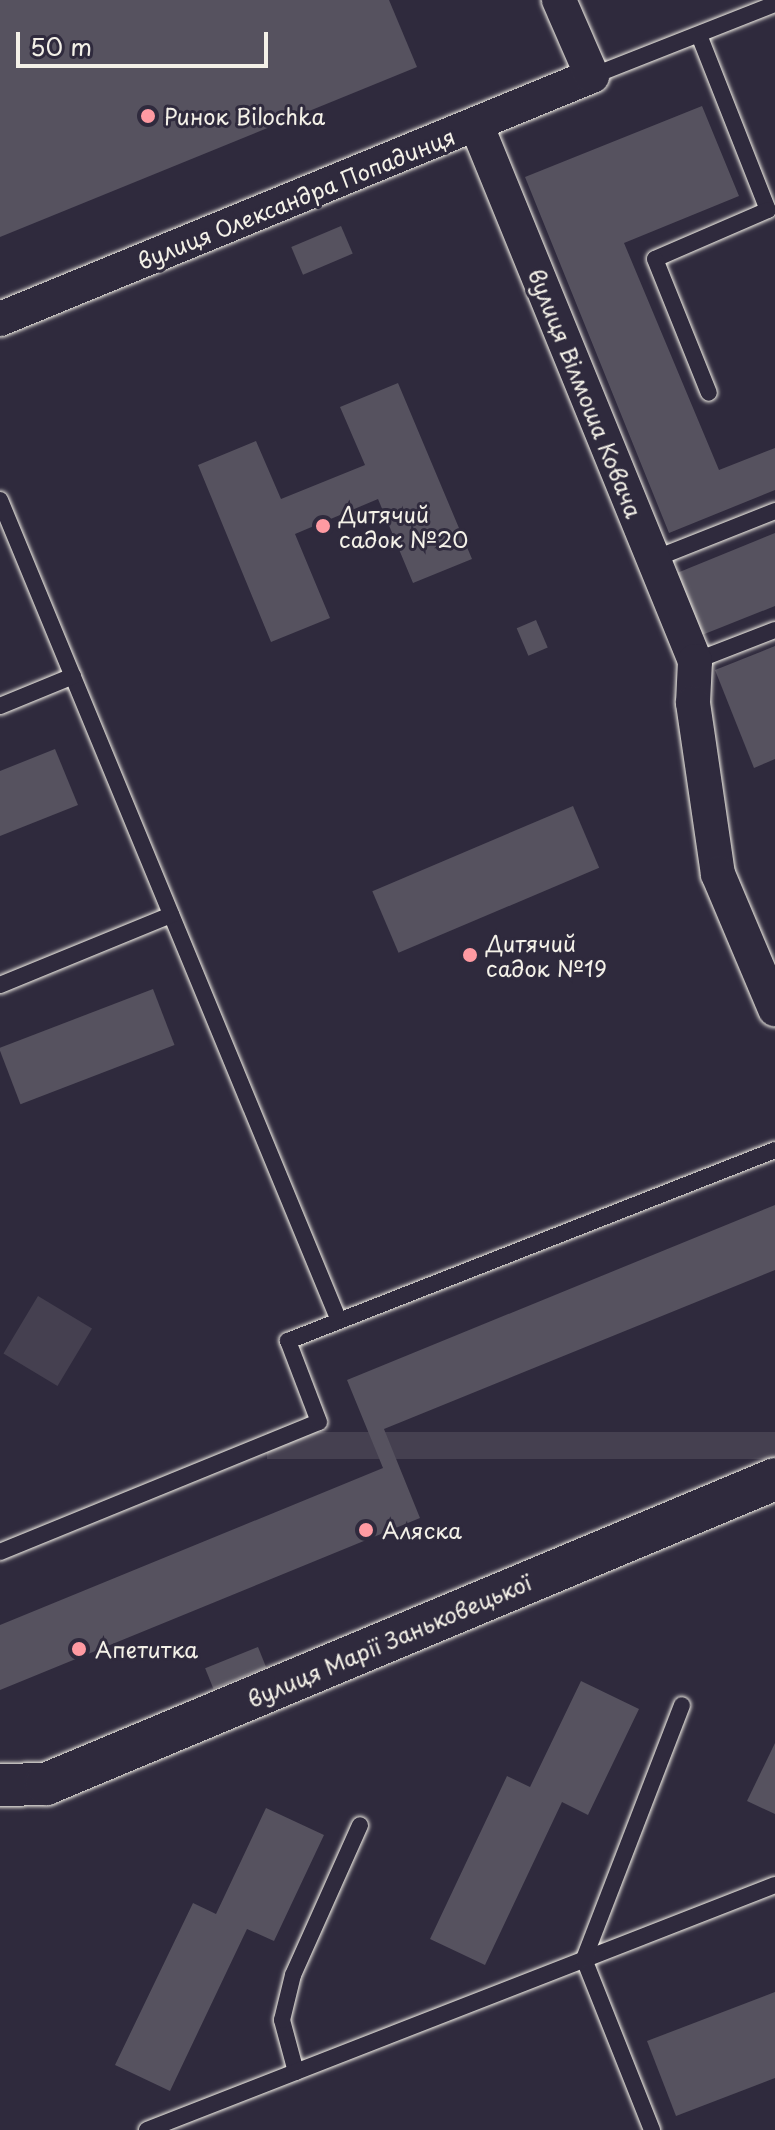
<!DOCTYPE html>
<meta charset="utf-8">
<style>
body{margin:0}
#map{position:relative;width:775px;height:2130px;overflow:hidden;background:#2f2a3d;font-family:"Playpen Sans",sans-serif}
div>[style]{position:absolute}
.green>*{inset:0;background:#454050;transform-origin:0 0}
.building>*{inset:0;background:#56525f;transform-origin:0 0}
.roads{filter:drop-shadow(0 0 2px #f4f1e8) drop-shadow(0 0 2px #f4f1e8)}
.service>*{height:16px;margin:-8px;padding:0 8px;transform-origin:8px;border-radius:8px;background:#2f2a3d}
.minor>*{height:34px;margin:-17px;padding:0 17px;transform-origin:17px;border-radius:17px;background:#2f2a3d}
.tertiary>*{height:42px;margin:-21px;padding:0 21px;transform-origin:21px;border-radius:21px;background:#2f2a3d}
.dots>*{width:22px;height:22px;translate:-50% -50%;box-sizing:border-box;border:4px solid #2f2a3d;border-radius:50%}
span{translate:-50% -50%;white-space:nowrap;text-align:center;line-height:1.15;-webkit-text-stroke:6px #2f2a3d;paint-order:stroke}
.poi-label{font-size:22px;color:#f4f1e8}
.left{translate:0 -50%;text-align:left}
.street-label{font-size:22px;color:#f4f1e8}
.scale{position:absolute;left:16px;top:32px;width:252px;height:36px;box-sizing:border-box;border:4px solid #f4f1e8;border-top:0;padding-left:10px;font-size:24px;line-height:28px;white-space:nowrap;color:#f4f1e8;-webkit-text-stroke:6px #2f2a3d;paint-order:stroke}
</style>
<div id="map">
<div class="green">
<i style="left:38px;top:1296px;width:63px;height:67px;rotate:31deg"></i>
<i style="left:775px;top:1432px;width:27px;height:508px;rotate:90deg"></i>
</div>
<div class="building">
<i style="clip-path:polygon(0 0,389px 0,417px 67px,0 237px)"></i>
<i style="clip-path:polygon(702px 106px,739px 196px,624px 243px,719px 470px,775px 448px,775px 490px,669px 533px,525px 177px)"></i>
<i style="left:341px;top:226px;width:30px;height:54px;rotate:67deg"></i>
<i style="clip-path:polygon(398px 383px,472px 559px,413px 583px,378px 499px,295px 534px,330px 618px,271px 642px,198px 465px,256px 441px,281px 499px,365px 465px,340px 407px)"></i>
<i style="clip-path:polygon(775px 533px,775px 606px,702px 635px,677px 573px)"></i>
<i style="left:536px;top:620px;width:30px;height:21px;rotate:67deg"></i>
<i style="clip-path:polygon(775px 646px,775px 759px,754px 768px,715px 670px)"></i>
<i style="clip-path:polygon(55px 749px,78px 805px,0 836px,0 771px)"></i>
<i style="left:573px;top:806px;width:67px;height:218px;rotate:67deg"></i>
<i style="left:153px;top:989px;width:60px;height:165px;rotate:69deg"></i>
<i style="clip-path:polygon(775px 1205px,775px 1270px,384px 1429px,420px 1518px,0 1690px,0 1625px,383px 1468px,347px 1380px)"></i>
<i style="left:258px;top:1647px;width:22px;height:57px;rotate:68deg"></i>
<i style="clip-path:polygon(581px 1681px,639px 1709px,588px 1815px,562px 1802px,485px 1965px,430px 1939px,507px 1776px,530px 1787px)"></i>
<i style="clip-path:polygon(775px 1743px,775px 1814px,747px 1801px)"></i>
<i style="clip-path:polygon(266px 1808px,324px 1835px,274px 1941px,247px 1929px,170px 2091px,115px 2065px,193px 1903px,216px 1914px)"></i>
<i style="clip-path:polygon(775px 1992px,775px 2078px,676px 2116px,647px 2041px)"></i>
</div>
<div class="roads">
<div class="service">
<i style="left:699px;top:35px;width:188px;rotate:68.5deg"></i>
<i style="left:768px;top:210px;width:123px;rotate:156.6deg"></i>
<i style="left:655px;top:259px;width:144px;rotate:68.1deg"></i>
<i style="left:592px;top:76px;width:197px;rotate:-21.5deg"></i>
<i style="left:0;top:500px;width:888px;rotate:67.56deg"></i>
<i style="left:654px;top:559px;width:130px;rotate:-21.6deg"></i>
<i style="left:695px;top:661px;width:86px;rotate:-21.2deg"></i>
<i style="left:0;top:706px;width:79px;rotate:-22.3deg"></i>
<i style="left:0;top:985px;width:185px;rotate:-22.3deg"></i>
<i style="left:0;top:1552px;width:344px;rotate:-22.2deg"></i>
<i style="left:319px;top:1422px;width:87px;rotate:-110.9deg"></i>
<i style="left:288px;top:1341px;width:523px;rotate:-21.41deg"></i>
<i style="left:296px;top:2072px;width:54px;rotate:-105.1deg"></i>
<i style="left:282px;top:2020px;width:46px;rotate:-76.3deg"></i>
<i style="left:293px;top:1975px;width:164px;rotate:-65.9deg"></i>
<i style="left:147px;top:2130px;width:674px;rotate:-21.31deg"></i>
<i style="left:652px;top:2130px;width:184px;rotate:-111.7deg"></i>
<i style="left:584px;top:1959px;width:272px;rotate:-68.9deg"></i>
</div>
<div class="minor">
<i style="left:476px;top:124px;width:580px;rotate:67.81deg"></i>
<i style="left:695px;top:661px;width:42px;rotate:92.7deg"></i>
<i style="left:693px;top:703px;width:173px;rotate:81.7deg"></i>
<i style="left:718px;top:874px;width:147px;rotate:67.1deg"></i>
<i style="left:0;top:319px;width:640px;rotate:-22.32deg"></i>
<i style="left:592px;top:76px;width:83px;rotate:-113.5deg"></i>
</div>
<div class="tertiary">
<i style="left:0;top:1785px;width:46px;rotate:-1.2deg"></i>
<i style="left:46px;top:1784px;width:790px;rotate:-22.7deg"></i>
</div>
</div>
<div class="dots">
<i style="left:148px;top:116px;background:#ff9aa2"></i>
<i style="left:323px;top:526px;background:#ff9aa2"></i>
<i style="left:470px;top:955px;background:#ff9aa2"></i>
<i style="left:366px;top:1530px;background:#ff9aa2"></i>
<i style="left:79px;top:1649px;background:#ff9aa2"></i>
</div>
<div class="poi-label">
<span class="left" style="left:164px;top:116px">Ринок Bilochka</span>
<span class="left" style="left:339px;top:526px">Дитячий<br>садок №20</span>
<span class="left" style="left:486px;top:955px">Дитячий<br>садок №19</span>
<span class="left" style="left:382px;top:1530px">Аляска</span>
<span class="left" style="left:95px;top:1649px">Апетитка</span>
</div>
<div class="street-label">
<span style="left:296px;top:198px;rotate:-22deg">вулиця Олександра Попадинця</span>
<span style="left:586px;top:393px;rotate:68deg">вулиця Вілмоша Ковача</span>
<span style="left:389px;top:1640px;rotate:-23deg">вулиця Марії Заньковецької</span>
</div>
<div class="scale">50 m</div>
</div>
